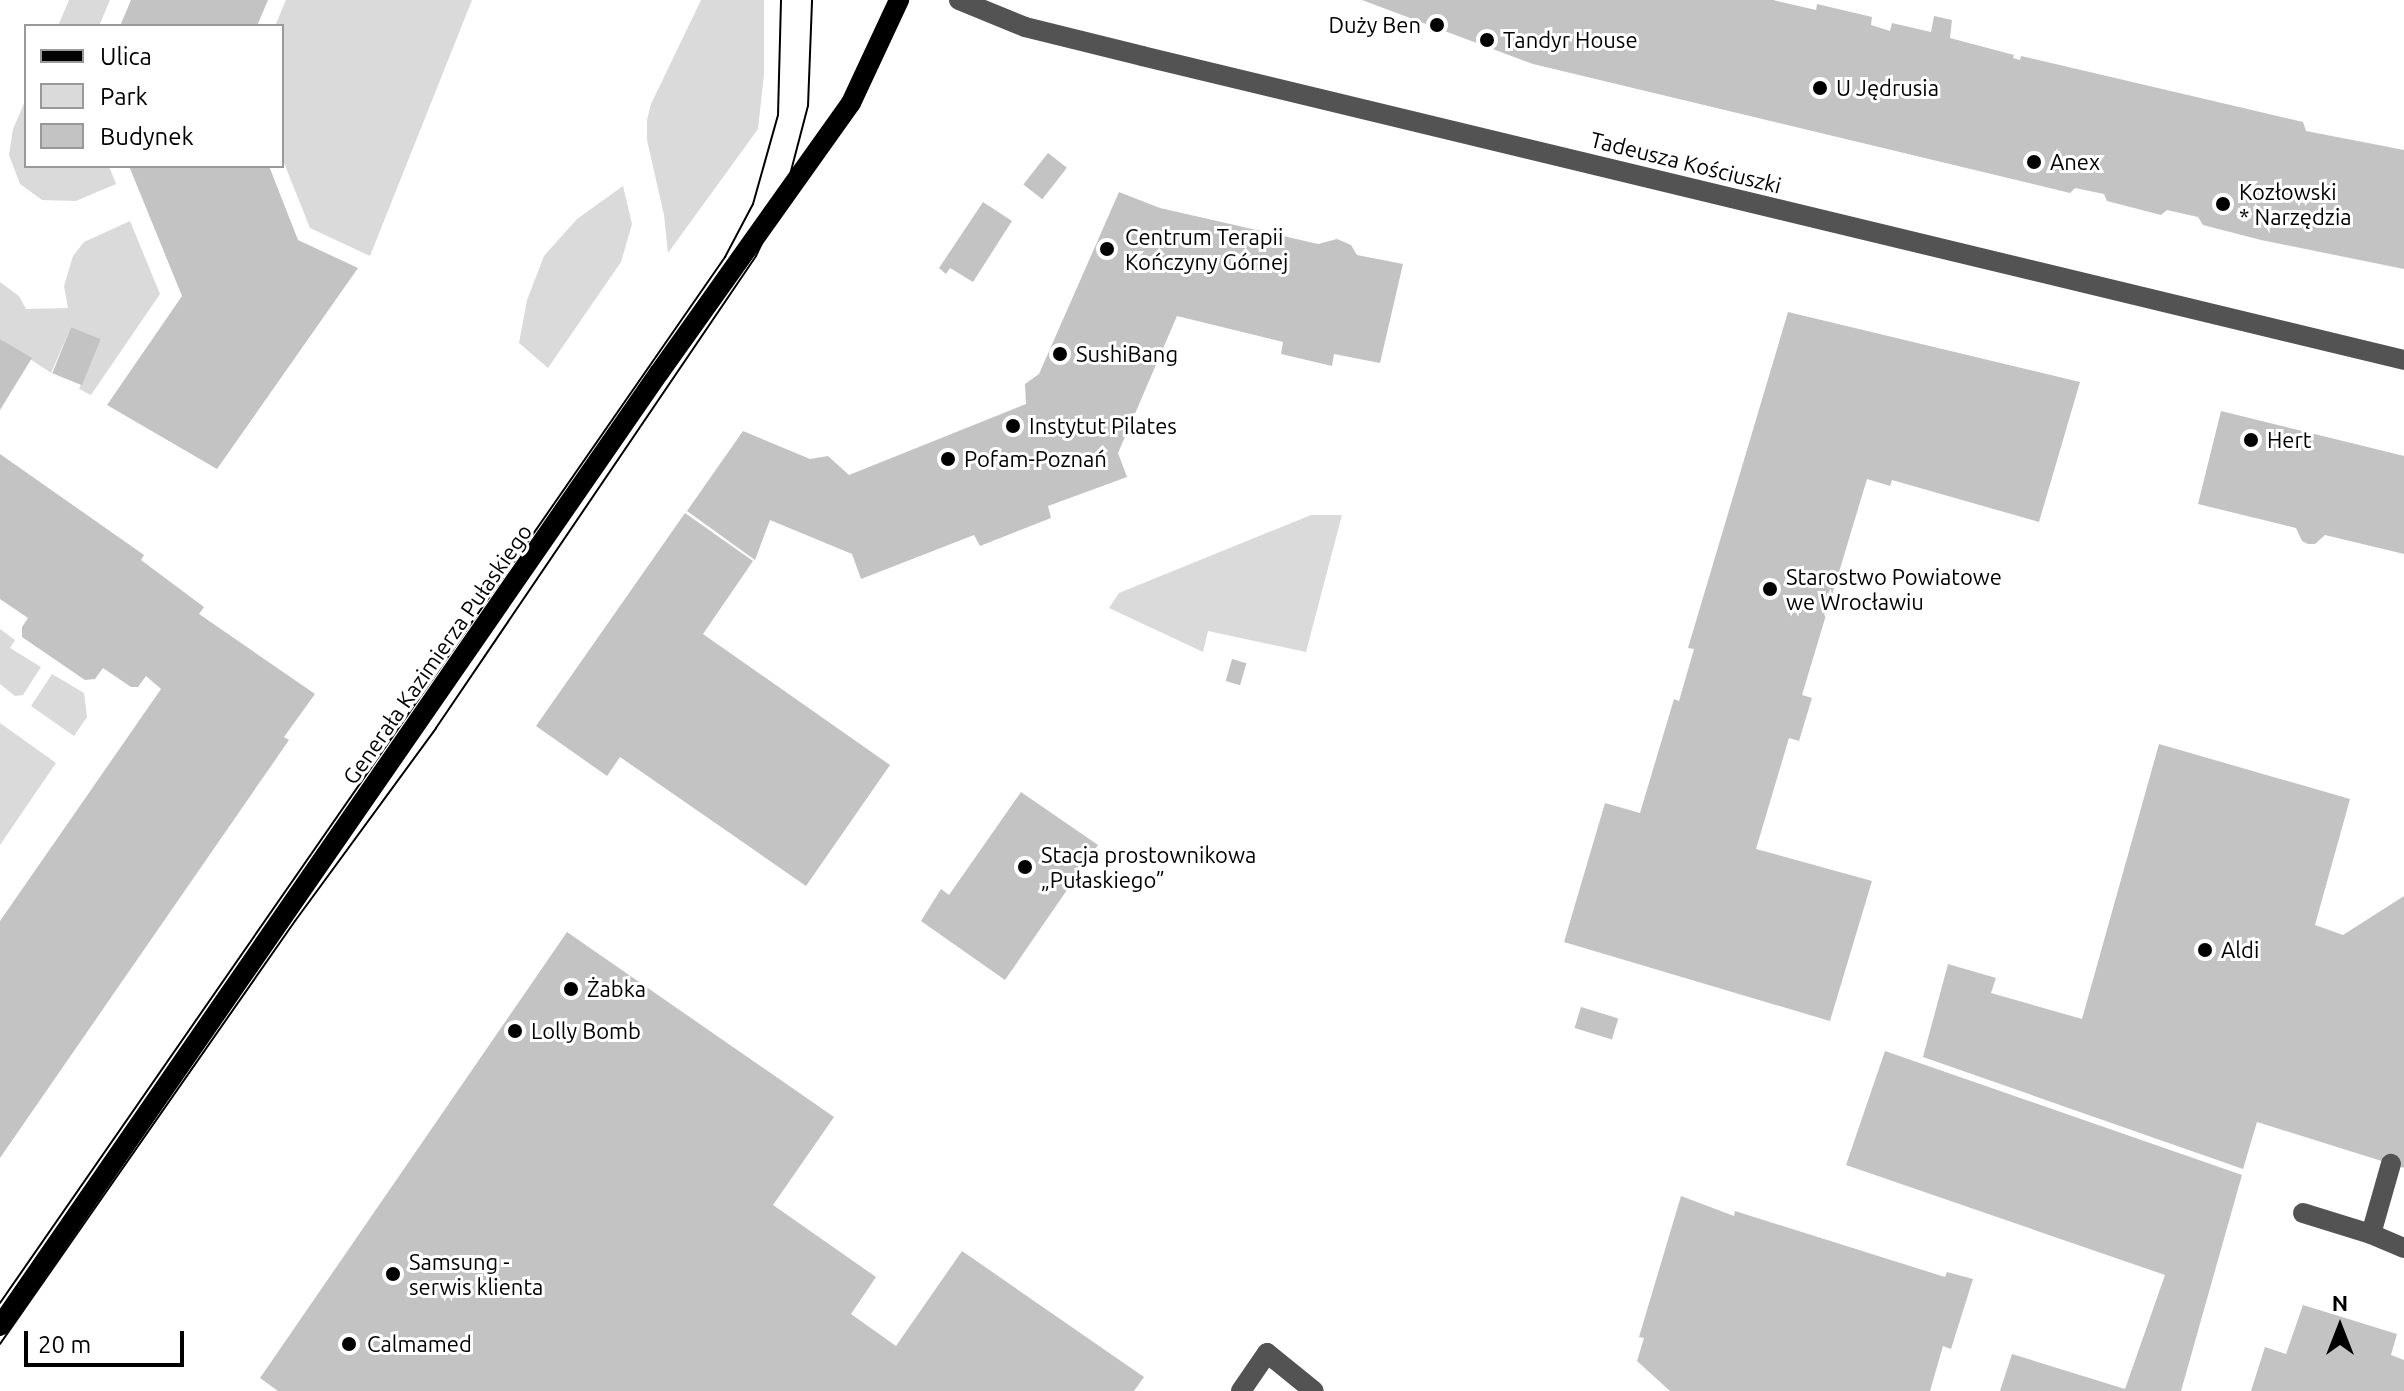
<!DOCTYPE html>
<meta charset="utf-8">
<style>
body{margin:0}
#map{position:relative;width:2404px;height:1391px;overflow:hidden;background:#fff;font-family:Ubuntu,sans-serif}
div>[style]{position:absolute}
.green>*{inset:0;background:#dadada}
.building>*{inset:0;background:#c3c3c3;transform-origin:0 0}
.minor>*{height:20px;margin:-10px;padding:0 10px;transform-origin:10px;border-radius:10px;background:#535353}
.major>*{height:20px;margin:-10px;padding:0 10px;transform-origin:10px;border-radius:10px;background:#000}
.tram>*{height:2px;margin:-1px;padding:0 1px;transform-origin:1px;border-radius:1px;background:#000}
.dots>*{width:22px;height:22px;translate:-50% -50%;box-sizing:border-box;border:4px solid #fff;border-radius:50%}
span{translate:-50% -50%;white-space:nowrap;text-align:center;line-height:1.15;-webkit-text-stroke:6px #fff;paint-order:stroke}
.poi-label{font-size:22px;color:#000}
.right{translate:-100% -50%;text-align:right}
.left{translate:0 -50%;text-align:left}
.street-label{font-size:22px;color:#000}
.legend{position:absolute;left:24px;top:24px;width:260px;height:144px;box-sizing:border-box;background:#fff;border:2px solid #999;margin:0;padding:10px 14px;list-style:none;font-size:24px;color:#000}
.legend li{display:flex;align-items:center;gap:16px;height:40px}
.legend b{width:40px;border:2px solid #999}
.north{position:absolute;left:2300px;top:1287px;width:80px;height:80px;-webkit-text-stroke:6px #fff;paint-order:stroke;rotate:0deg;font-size:22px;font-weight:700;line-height:32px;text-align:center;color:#000}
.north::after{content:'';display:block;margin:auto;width:28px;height:36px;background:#000;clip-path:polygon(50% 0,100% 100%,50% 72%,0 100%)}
.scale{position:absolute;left:24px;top:1331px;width:160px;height:36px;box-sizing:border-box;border:4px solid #000;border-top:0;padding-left:10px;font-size:24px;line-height:28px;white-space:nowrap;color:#000;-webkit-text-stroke:6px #fff;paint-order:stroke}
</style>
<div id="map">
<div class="green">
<i style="clip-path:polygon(69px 0,110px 0,99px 26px,58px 26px)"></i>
<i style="clip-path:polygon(286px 0,472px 0,370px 256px,310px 228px,282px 158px,282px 26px,275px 26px)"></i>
<i style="clip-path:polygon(701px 0,764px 0,764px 74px,758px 129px,668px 253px,664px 215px,647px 140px,647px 120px,651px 104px)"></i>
<i style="clip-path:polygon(26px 99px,26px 166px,109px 166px,116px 184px,76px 201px,42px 200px,20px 184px,9px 155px,13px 129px)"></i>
<i style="clip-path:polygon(623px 186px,632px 224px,621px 262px,548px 368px,519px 343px,527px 300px,544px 256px,577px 219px)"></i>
<i style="clip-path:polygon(130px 221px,160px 294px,91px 395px,79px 389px,100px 339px,71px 327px,51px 373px,0 339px,0 282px,19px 296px,26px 309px,68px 308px,64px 286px,73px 256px,84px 242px)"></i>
<i style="clip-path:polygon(1311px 515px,1342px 515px,1306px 652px,1208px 631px,1203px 652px,1109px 608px,1119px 593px)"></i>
<i style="clip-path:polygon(0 629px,15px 640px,10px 648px,41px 667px,23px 695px,15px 696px,0 684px)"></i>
<i style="clip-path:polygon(52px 674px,84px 693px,87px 717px,74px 736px,31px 706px)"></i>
<i style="clip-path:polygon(0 723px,56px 763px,0 845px)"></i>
</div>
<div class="building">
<i style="clip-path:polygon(131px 0,268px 0,257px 26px,120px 26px)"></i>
<i style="clip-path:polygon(1362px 0,1773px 0,1816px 10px,1817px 4px,1872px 17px,1871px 25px,1890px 31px,1892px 23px,1931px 32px,1934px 16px,1952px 20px,1950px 38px,2014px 55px,2013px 58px,2020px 60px,2021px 56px,2303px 122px,2306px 131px,2404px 150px,2404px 269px,2261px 240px,2203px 225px,2198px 217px,2167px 210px,2161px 215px,2107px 201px,2104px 194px,2075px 188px,2070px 193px,1533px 64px)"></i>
<i style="left:1048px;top:153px;width:24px;height:40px;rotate:38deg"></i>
<i style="clip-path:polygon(129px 166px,269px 166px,298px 240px,358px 268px,217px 469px,107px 405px,182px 296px)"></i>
<i style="clip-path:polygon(1119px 192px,1160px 208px,1318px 244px,1337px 239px,1351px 245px,1357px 255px,1403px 264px,1380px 363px,1334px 354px,1332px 366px,1281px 354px,1283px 342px,1177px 316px,1118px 453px,1127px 477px,1048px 506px,1051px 518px,980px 546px,974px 535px,861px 579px,852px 554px,770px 520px,755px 560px,687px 511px,743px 431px,810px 459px,828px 456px,849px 475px,1026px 404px,1025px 384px,1039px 374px)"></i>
<i style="clip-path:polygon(983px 202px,1012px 221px,973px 282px,950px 268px,946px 274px,939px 268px)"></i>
<i style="clip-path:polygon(1788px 312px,2080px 382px,2039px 522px,1892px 480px,1890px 486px,1867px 479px,1802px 695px,1812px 698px,1799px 741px,1789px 738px,1756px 849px,1872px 881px,1830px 1021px,1564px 942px,1605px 803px,1640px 813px,1674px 699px,1679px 701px,1694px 649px,1688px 648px)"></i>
<i style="left:71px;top:327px;width:32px;height:50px;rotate:22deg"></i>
<i style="clip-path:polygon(0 339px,32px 358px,0 410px)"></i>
<i style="clip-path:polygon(2221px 411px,2404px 456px,2404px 554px,2325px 535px,2315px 544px,2308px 544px,2302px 541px,2296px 528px,2198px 504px)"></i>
<i style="clip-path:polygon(0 454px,144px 555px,141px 560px,204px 607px,199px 614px,315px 694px,284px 737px,289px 740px,0 1158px,0 921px,161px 689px,146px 676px,138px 687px,131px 687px,103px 668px,95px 679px,85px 680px,22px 637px,22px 627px,28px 618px,0 599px)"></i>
<i style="clip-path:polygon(685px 513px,753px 561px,703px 634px,890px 765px,806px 886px,620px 757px,607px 776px,536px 726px)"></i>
<i style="left:1232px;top:659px;width:15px;height:23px;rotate:16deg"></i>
<i style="clip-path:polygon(2159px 744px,2350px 799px,2315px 925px,2343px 935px,2404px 896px,2404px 1168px,2257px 1122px,2243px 1169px,1923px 1057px,1948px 964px,1996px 978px,1991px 993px,2082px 1019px)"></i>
<i style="clip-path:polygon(1021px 792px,1098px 845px,1005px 980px,921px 921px,941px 889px,949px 895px)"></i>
<i style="clip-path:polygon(567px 932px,834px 1117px,773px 1205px,876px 1277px,851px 1314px,896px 1346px,962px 1251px,1144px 1377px,1134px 1391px,278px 1391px,260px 1378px)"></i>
<i style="left:1581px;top:1007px;width:39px;height:22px;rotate:17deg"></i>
<i style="clip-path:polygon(1885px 1051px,2242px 1175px,2181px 1391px,2000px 1391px,2012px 1354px,2125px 1389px,2165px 1275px,1846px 1165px)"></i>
<i style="clip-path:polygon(1681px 1196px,1734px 1216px,1735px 1211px,1945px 1277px,1947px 1272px,1973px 1279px,1951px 1349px,1943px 1346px,1930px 1391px,1670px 1391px,1637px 1361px,1644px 1338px,1639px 1337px)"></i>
<i style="clip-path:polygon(2303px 1305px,2397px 1334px,2391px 1355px,2404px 1360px,2404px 1391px,2251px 1391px,2265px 1347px,2286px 1354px)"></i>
</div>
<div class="minor">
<i style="left:959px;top:0;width:71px;rotate:22.2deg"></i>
<i style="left:1025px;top:27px;width:121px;rotate:13.9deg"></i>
<i style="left:1142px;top:56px;width:1298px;rotate:13.54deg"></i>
<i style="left:2303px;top:1213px;width:71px;rotate:17.2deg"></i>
<i style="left:2371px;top:1234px;width:36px;rotate:23deg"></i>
<i style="left:2371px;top:1234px;width:73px;rotate:-74.1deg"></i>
<i style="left:1241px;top:1391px;width:46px;rotate:-55.6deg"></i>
<i style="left:1267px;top:1353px;width:60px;rotate:39deg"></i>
</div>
<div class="major">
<i style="left:0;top:1326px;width:1159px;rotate:-55.34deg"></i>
<i style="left:659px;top:373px;width:331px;rotate:-54.6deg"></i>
<i style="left:851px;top:103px;width:114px;rotate:-65deg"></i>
</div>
<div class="tram">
<i style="left:0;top:1303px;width:1273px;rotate:-55.27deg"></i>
<i style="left:725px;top:257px;width:60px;rotate:-62.2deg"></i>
<i style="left:753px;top:204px;width:92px;rotate:-74.3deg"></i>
<i style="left:778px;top:115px;width:115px;rotate:-88.5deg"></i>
<i style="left:0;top:1344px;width:516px;rotate:-55.11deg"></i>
<i style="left:295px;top:921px;width:239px;rotate:-53.8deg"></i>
<i style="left:436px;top:728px;width:570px;rotate:-55.86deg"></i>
<i style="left:756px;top:256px;width:68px;rotate:-64.9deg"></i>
<i style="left:785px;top:194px;width:91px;rotate:-75.4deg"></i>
<i style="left:808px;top:106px;width:106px;rotate:-87.8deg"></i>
</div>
<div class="dots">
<i style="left:1437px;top:25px;background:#000"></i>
<i style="left:1487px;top:40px;background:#000"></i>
<i style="left:1820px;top:88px;background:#000"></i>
<i style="left:2034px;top:162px;background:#000"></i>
<i style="left:2223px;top:204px;background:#000"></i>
<i style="left:1107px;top:249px;background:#000"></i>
<i style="left:1060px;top:354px;background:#000"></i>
<i style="left:1013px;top:426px;background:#000"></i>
<i style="left:2251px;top:440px;background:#000"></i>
<i style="left:948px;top:459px;background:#000"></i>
<i style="left:1770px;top:589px;background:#000"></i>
<i style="left:1025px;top:867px;background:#000"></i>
<i style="left:2205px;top:950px;background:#000"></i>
<i style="left:571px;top:989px;background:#000"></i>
<i style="left:515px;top:1031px;background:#000"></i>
<i style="left:393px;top:1274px;background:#000"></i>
<i style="left:349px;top:1344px;background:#000"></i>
</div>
<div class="poi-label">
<span class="right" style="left:1421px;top:25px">Duży Ben</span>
<span class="left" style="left:1503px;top:40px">Tandyr House</span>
<span class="left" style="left:1836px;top:88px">U Jędrusia</span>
<span class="left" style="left:2050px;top:162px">Anex</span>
<span class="left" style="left:2239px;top:204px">Kozłowski<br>* Narzędzia</span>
<span class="left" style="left:1125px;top:249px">Centrum Terapii<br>Kończyny Górnej</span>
<span class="left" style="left:1076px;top:354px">SushiBang</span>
<span class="left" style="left:1029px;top:426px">Instytut Pilates</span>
<span class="left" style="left:2267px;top:440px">Hert</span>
<span class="left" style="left:964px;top:459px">Pofam-Poznań</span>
<span class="left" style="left:1786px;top:589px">Starostwo Powiatowe<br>we Wrocławiu</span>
<span class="left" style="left:1041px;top:867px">Stacja prostownikowa<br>„Pułaskiego”</span>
<span class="left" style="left:2221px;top:950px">Aldi</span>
<span class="left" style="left:587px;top:989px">Żabka</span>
<span class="left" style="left:531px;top:1031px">Lolly Bomb</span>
<span class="left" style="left:409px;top:1274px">Samsung -<br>serwis klienta</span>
<span class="left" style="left:367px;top:1344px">Calmamed</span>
</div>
<div class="street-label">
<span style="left:1686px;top:162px;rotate:14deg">Tadeusza Kościuszki</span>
<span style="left:437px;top:654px;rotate:-55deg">Generała Kazimierza Pułaskiego</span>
</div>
<ul class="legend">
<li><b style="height:10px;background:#000"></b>Ulica</li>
<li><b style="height:22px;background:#dadada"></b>Park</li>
<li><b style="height:22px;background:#c3c3c3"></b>Budynek</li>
</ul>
<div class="north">N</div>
<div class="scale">20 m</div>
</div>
